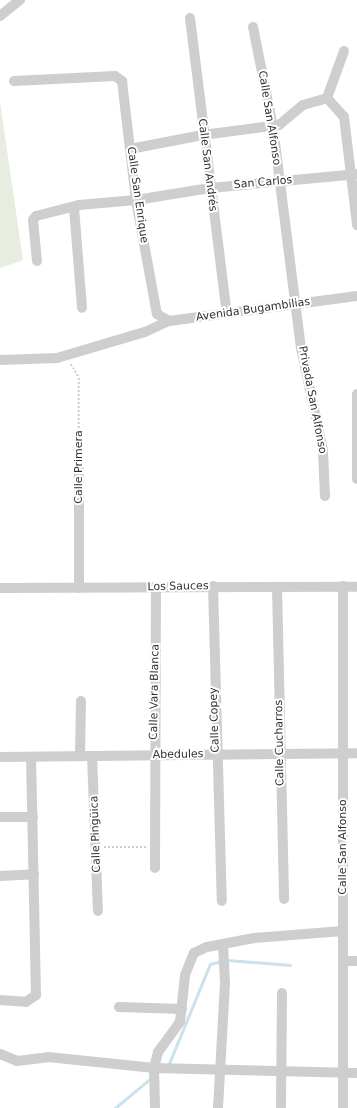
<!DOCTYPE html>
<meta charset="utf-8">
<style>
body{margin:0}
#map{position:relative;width:357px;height:1108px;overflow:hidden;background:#fff;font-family:"DejaVu Sans",sans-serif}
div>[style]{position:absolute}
.green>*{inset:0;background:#e8eedf}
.stream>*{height:2.5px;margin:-1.25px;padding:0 1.25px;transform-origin:1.25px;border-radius:1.25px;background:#cbe2ee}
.path>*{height:1.5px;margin-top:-0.75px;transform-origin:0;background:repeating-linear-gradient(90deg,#cecece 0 2px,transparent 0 4px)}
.street>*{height:10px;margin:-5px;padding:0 5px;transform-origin:5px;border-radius:5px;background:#cecece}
span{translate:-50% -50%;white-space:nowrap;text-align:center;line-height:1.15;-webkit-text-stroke:4px #fff;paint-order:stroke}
.street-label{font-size:11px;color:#313131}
</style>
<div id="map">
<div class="green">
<i style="clip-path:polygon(0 102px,23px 260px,0 268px)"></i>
</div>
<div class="stream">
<i style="left:227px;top:960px;width:63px;rotate:4.5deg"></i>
<i style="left:168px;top:1066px;width:110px;rotate:-67.6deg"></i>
<i style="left:210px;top:964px;width:12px;rotate:-14deg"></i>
<i style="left:115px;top:1108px;width:47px;rotate:-39.8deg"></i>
</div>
<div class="path">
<i style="left:71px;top:364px;width:16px;rotate:60deg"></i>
<i style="left:79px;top:378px;width:71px;rotate:90deg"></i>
<i style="left:104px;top:847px;width:42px"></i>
</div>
<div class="street">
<i style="left:0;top:16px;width:26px;rotate:-39deg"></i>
<i style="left:190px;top:18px;width:297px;rotate:82.9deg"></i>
<i style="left:253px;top:27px;width:102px;rotate:78.7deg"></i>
<i style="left:273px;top:127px;width:223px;rotate:82.8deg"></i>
<i style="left:301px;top:348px;width:105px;rotate:77.9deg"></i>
<i style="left:323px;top:451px;width:45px;rotate:87.5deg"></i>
<i style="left:344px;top:51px;width:50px;rotate:109.9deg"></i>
<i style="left:327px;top:98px;width:25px;rotate:48deg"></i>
<i style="left:344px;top:117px;width:109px;rotate:83.1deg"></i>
<i style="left:14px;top:81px;width:101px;rotate:-2.8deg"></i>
<i style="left:115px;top:76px;width:9px;rotate:36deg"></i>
<i style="left:122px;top:81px;width:120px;rotate:83.3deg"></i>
<i style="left:136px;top:200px;width:116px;rotate:79.6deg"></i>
<i style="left:157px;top:314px;width:14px;rotate:30deg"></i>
<i style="left:169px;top:321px;width:190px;rotate:-7.6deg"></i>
<i style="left:130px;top:149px;width:74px;rotate:-10.9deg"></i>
<i style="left:203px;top:135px;width:77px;rotate:-7.5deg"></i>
<i style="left:279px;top:125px;width:31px;rotate:-40deg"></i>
<i style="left:303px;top:105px;width:25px;rotate:-16deg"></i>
<i style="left:74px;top:208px;width:100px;rotate:85.4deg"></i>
<i style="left:37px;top:261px;width:41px;rotate:-95.6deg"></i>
<i style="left:33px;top:220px;width:5px;rotate:-53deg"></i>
<i style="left:36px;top:216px;width:44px;rotate:-14.3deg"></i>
<i style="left:79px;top:205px;width:57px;rotate:-5deg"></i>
<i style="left:136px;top:200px;width:75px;rotate:-9.2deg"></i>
<i style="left:210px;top:188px;width:148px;rotate:-5.4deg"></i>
<i style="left:0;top:360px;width:57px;rotate:-2deg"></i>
<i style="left:57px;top:358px;width:92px;rotate:-16.5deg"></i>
<i style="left:145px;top:332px;width:26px;rotate:-25deg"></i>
<i style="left:357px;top:394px;width:85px;rotate:90deg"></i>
<i style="left:213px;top:586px;width:315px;rotate:88.4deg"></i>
<i style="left:343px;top:586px;width:522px;rotate:90deg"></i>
<i style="left:277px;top:587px;width:312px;rotate:88.7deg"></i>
<i style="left:0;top:588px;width:357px;rotate:-0.2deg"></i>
<i style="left:79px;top:588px;width:130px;rotate:-90deg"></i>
<i style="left:80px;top:756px;width:55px;rotate:-89deg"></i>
<i style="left:92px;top:756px;width:155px;rotate:87.8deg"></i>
<i style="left:0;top:757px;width:357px;rotate:-0.6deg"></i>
<i style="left:0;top:817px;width:33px"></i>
<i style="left:155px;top:868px;width:280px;rotate:-89.8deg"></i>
<i style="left:0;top:876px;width:34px;rotate:-3deg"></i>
<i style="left:343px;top:961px;width:14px"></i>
<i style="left:0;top:1000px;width:26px;rotate:4deg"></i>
<i style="left:26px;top:1002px;width:12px;rotate:-35deg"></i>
<i style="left:36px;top:995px;width:238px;rotate:-91.2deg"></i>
<i style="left:119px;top:1007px;width:63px;rotate:1.8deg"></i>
<i style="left:0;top:1054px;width:18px;rotate:22deg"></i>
<i style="left:17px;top:1061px;width:31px;rotate:-7deg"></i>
<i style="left:48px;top:1057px;width:107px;rotate:5.9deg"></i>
<i style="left:154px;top:1068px;width:203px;rotate:1.4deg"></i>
<i style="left:155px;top:1108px;width:40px;rotate:-91.4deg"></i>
<i style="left:154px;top:1068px;width:16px;rotate:-76deg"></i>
<i style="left:158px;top:1052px;width:37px;rotate:-54deg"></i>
<i style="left:180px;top:1022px;width:47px;rotate:-83.9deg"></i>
<i style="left:185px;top:975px;width:24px;rotate:-68deg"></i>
<i style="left:194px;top:953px;width:14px;rotate:-25deg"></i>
<i style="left:207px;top:947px;width:48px;rotate:-10.8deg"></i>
<i style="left:254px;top:938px;width:89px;rotate:-4.5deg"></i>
<i style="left:218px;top:1108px;width:125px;rotate:-86.8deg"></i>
<i style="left:225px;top:983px;width:39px;rotate:-93deg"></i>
<i style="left:281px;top:1108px;width:115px;rotate:-89.5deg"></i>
</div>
<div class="street-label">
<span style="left:269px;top:118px;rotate:81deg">Calle San Alfonso</span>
<span style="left:207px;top:165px;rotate:83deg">Calle San Andrés</span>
<span style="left:263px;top:183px;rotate:-5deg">San Carlos</span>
<span style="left:137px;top:195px;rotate:82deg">Calle San Enrique</span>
<span style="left:253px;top:310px;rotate:-8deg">Avenida Bugambilias</span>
<span style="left:312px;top:400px;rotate:79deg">Privada San Alfonso</span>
<span style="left:79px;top:467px;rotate:-90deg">Calle Primera</span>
<span style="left:178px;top:587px;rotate:-1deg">Los Sauces</span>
<span style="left:155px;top:692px;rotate:-89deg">Calle Vara Blanca</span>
<span style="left:215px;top:720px;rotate:-92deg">Calle Copey</span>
<span style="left:280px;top:743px;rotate:-91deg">Calle Cucharros</span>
<span style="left:178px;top:755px;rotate:-1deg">Abedules</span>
<span style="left:96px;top:834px;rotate:-92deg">Calle Pingüica</span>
<span style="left:343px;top:847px;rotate:-90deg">Calle San Alfonso</span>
</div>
</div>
